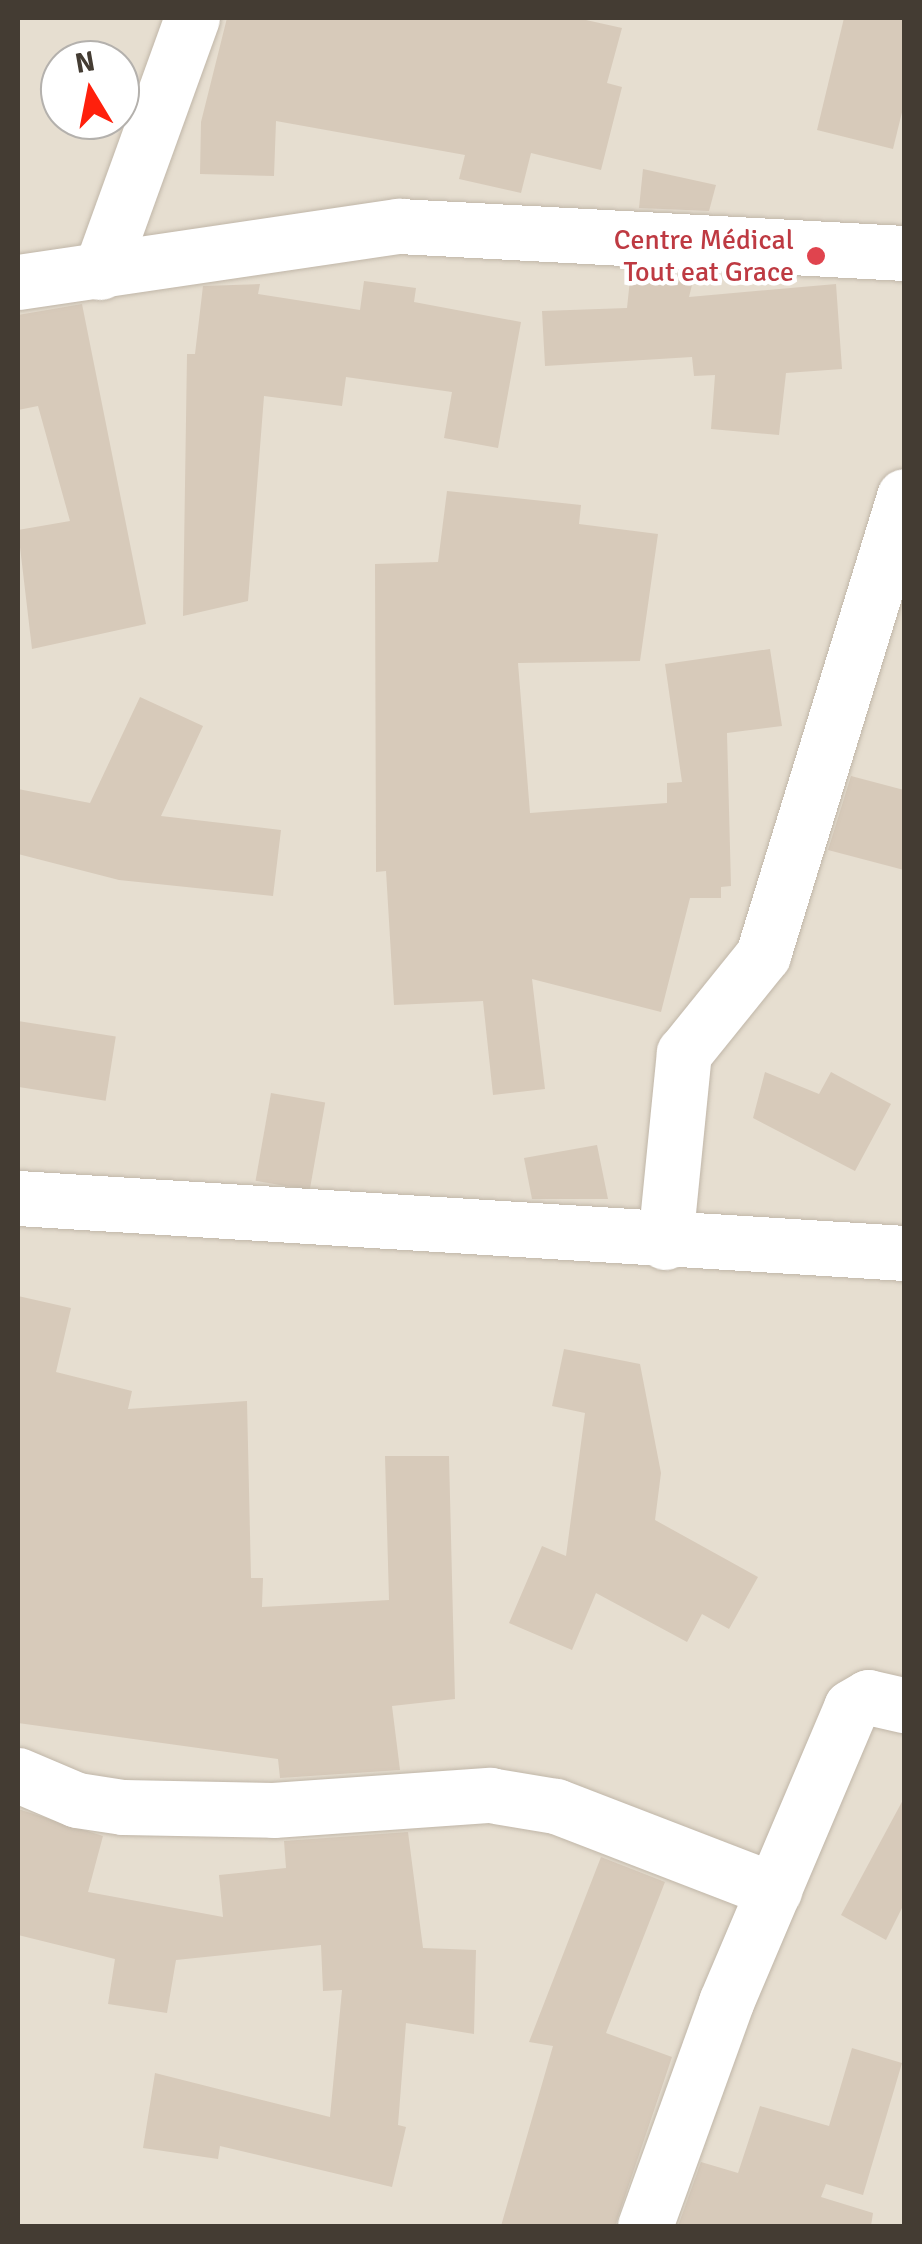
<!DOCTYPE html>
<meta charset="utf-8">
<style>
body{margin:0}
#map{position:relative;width:922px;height:2244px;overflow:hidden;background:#f2ece2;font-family:Signika,sans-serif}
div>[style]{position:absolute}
.residential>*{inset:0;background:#e6ded0}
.building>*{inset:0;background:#d7caba;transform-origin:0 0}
.roads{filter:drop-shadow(0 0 2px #c0b6a8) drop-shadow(0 0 2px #c0b6a8)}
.minor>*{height:55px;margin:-27.5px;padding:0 27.5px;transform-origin:27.5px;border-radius:27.5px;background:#fff}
.dots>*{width:28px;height:28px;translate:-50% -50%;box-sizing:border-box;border:5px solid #fff;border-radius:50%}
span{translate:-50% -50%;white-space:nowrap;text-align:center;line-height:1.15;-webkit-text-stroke:9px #fff;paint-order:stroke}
.health-label{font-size:28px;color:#be3a42}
.right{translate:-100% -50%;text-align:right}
.frame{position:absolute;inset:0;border:20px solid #443c33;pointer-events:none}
.north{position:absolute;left:40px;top:40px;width:100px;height:100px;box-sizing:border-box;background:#fff;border:2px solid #b4b1ad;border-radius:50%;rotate:350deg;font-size:28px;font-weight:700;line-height:40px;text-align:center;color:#443c33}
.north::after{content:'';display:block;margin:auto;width:35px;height:45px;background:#ff200c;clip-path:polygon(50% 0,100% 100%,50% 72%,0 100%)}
</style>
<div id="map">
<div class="residential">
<i style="clip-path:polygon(evenodd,18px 18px,904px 18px,904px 2226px,18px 2226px,18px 18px,60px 60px,120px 60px,120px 120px,60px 120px,60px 60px)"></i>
</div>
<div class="building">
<i style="clip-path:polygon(227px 18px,577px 18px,622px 28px,607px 83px,622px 87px,601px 170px,531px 153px,521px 193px,459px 179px,465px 155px,276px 121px,274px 176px,200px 174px,201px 122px)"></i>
<i style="clip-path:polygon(844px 18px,904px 18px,904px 104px,893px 149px,817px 130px)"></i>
<i style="clip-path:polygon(643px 169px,716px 185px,709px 211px,639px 208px)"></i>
<i style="clip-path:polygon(631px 270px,695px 273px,689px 297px,836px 284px,842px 369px,786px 373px,779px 435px,711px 429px,715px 375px,694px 376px,692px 357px,545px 366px,542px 311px,627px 308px)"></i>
<i style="clip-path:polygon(364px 281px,416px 288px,414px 302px,521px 322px,498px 448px,444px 438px,452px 392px,346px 377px,342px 406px,264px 396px,248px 601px,183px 616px,187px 354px,195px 354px,203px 286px,260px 284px,258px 294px,360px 310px)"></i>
<i style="clip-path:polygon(82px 304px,146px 624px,32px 649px,18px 530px,70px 521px,38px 406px,18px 410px,18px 315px)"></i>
<i style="clip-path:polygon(447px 491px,581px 505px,579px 524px,658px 534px,640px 661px,518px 663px,530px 813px,667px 803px,667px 783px,682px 782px,665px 664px,770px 649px,782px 726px,727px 733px,731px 886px,721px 887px,721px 898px,690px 898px,661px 1012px,532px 979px,545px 1089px,493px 1095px,483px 1001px,394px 1005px,386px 871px,376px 872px,375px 564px,438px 562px)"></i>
<i style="clip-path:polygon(140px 697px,203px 726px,161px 816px,281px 830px,273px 896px,119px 880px,18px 854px,18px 789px,90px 803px)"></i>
<i style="clip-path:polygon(851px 776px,904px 790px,904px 870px,828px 850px)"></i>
<i style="left:18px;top:1021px;width:99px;height:65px;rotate:9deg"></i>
<i style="clip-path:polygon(765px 1072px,819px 1094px,831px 1072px,891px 1104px,855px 1171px,753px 1118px)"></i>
<i style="left:271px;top:1093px;width:55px;height:89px;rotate:10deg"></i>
<i style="clip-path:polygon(597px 1145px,608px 1199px,532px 1199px,524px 1158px)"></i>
<i style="clip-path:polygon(18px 1296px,71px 1308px,56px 1372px,132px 1391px,128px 1409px,247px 1401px,251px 1578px,263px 1578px,262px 1607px,389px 1600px,385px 1456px,449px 1456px,455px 1699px,392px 1706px,400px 1770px,280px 1778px,278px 1759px,18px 1723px)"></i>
<i style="clip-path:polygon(564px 1349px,640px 1364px,661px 1473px,655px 1520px,758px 1577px,729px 1629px,702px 1614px,687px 1642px,596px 1593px,572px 1650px,509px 1623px,542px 1546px,566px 1556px,585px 1413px,552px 1406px)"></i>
<i style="clip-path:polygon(904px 1798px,904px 1904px,886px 1940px,841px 1915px)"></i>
<i style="clip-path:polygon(18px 1809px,103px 1836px,88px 1892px,223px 1917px,219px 1875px,286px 1868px,284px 1841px,408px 1832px,423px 1948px,476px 1950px,474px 2034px,406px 2023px,398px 2125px,406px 2127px,392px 2187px,220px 2146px,218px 2159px,143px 2148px,155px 2073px,330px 2117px,342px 1990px,323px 1991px,321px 1945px,176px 1960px,167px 2013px,108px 2004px,115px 1959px,18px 1935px)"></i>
<i style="clip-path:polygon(601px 1857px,665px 1882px,606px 2033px,672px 2057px,615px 2226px,501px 2226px,553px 2046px,529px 2042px)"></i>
<i style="clip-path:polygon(852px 2048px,902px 2063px,863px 2195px,826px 2184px,821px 2197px,873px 2213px,871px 2226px,678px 2226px,701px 2162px,738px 2173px,760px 2106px,829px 2126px)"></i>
</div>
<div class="roads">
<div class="minor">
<i style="left:100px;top:272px;width:270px;rotate:-70.1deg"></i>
<i style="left:18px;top:282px;width:385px;rotate:-8.4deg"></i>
<i style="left:399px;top:226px;width:506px;rotate:3.06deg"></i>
<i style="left:18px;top:1198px;width:888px;rotate:3.55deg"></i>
<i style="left:665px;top:1242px;width:190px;rotate:-84.3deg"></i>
<i style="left:684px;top:1053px;width:126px;rotate:-51.1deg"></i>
<i style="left:763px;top:955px;width:480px;rotate:-72.9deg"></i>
<i style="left:18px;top:1775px;width:64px;rotate:23deg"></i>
<i style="left:77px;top:1800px;width:47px;rotate:8.7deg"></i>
<i style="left:123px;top:1807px;width:150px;rotate:1.1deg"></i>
<i style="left:273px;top:1810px;width:218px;rotate:-4deg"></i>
<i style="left:490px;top:1795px;width:67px;rotate:9.5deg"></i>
<i style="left:556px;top:1806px;width:234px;rotate:21.1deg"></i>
<i style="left:645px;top:2226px;width:238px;rotate:-70.1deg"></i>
<i style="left:726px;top:2002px;width:320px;rotate:-67deg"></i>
<i style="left:851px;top:1707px;width:20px;rotate:-30deg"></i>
<i style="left:868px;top:1697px;width:37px;rotate:13deg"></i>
</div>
</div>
<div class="dots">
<i style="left:816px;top:256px;background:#e0444e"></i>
</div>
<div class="health-label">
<span class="right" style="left:794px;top:256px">Centre Médical<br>Tout eat Grace</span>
</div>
<div class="frame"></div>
<div class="north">N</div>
</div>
